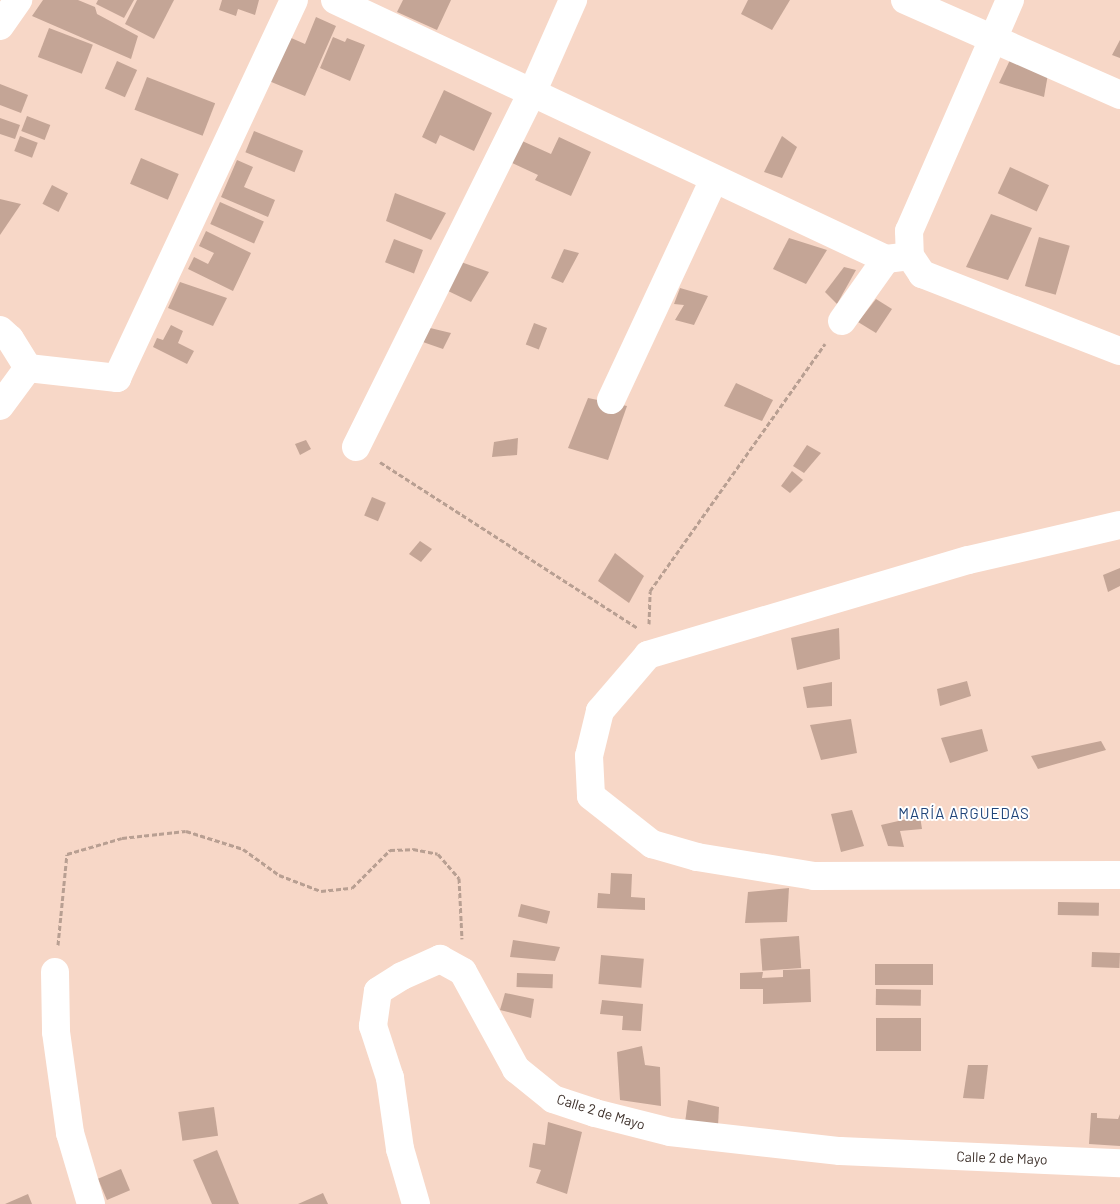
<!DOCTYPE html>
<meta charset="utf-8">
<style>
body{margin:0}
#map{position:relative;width:1120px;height:1204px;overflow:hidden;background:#f7d7c7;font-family:Barlow,sans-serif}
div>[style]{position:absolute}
.building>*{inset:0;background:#c4a596;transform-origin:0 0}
.path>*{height:3px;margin-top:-1.5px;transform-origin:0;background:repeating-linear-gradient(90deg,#b89f92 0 5px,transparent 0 7.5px)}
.street>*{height:28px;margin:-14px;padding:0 14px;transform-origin:14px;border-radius:14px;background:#fff}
.secondary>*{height:28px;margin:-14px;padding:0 14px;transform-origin:14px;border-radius:14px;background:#fff}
span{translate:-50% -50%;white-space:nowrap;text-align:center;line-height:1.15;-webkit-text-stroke:4px #fff;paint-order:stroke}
.street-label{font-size:14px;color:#3e312b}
.neighbourhood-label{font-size:15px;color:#1f4479;letter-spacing:1px}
</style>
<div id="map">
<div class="building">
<i style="clip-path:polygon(43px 0,78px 0,95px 7px,97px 14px,138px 36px,131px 59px,32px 16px)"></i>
<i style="clip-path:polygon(98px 0,134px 0,124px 18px,96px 4px)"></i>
<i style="clip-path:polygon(137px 0,174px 0,154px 39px,125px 24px)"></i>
<i style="clip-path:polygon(222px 0,259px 0,255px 15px,238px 9px,236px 16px,219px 10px)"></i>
<i style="clip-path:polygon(403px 0,451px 0,437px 30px,397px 12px)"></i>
<i style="clip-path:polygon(748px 0,790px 0,772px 30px,741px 14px)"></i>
<i style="clip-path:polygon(316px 17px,336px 26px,305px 96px,269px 81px,289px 37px,305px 44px)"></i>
<i style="left:49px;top:28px;width:47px;height:31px;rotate:21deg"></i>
<i style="clip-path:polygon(333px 37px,345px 42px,347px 38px,365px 45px,350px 81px,320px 68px)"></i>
<i style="clip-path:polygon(1120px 40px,1120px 58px,1112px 55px)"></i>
<i style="clip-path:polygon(1010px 60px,1048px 74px,1044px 97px,999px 83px)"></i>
<i style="left:117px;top:61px;width:22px;height:30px;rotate:24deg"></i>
<i style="left:147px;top:77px;width:73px;height:35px;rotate:21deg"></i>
<i style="clip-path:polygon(0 84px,28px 95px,21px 113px,0 105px)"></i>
<i style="clip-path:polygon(444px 90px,492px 113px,474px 151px,440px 135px,436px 144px,422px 137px)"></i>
<i style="left:27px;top:116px;width:25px;height:16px;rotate:21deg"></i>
<i style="clip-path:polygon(0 118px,20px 125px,15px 139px,0 134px)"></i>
<i style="left:254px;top:131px;width:53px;height:23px;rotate:22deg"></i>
<i style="left:20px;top:136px;width:19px;height:16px;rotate:21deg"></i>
<i style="clip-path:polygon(782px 136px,797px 147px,782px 178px,764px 172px)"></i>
<i style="clip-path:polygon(559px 137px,591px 152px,571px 196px,535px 180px,538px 175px,510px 162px,520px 140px,551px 154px)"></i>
<i style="left:141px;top:158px;width:41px;height:28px;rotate:23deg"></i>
<i style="clip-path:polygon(237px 160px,253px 167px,244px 187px,275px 200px,268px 217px,221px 197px)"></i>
<i style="left:1010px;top:167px;width:43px;height:29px;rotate:25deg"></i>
<i style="left:52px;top:185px;width:18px;height:21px;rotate:27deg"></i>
<i style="clip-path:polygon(395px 193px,446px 213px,431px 240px,386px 221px)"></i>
<i style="clip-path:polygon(0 199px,21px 204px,0 235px)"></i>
<i style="left:220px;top:202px;width:48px;height:24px;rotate:24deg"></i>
<i style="clip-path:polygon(991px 214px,1032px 228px,1008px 280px,966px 267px)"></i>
<i style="clip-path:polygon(206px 231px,251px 253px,233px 291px,188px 269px,194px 257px,208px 264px,214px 253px,199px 246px)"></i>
<i style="left:1039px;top:237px;width:32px;height:51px;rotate:16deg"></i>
<i style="clip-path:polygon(789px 238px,827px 250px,806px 284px,773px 269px)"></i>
<i style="left:394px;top:239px;width:31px;height:25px;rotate:21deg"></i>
<i style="clip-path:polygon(564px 249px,579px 253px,563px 283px,551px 278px)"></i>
<i style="clip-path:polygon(461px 262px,489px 272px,471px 302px,446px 290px)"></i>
<i style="clip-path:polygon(844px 267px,856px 270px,837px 304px,825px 292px)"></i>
<i style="clip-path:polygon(180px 282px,227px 298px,213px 326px,168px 308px)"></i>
<i style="clip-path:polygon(680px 288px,708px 296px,694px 325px,675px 320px,684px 305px,674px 304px)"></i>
<i style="clip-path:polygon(876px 299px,892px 309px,876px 333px,858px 322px)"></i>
<i style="left:534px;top:323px;width:14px;height:23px;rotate:21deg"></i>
<i style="clip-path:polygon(171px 325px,183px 331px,178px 343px,194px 351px,187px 364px,153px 347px,157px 338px,163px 340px)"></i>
<i style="clip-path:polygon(426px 327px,451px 333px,443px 349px,420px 341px)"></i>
<i style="clip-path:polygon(736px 383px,773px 400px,762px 421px,724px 406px)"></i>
<i style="clip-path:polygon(588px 398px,627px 406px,608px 460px,568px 448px)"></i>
<i style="clip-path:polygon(518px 438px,517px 455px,492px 457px,494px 442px)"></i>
<i style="clip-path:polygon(306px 440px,311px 449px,300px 455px,295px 444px)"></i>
<i style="clip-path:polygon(807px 445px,821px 453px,804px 473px,793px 466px)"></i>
<i style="clip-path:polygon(792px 471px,803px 480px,790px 493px,781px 486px)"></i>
<i style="left:372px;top:497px;width:15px;height:20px;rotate:23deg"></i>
<i style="clip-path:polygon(420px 541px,432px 549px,421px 562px,409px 554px)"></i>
<i style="clip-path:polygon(615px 553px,644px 576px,629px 603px,598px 581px)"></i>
<i style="clip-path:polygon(1120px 568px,1120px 586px,1108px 592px,1103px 575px)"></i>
<i style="clip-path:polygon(839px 628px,840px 659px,797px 670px,791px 638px)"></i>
<i style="clip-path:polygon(967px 681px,971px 696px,940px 706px,937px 689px)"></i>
<i style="clip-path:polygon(832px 682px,832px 706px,807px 708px,803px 687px)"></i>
<i style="clip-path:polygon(851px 719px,857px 753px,821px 760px,810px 725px)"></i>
<i style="clip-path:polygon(982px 729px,988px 751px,950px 763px,941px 738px)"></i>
<i style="clip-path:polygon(1101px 741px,1106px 750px,1038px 769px,1031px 756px)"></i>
<i style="clip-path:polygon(852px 810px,864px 846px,841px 852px,831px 814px)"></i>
<i style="clip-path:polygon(920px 816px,922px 829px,900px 831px,904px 847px,888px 846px,881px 825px)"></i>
<i style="clip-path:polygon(611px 873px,632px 874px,631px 897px,645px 898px,645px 910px,597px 908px,598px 893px,610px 894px)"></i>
<i style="clip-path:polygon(789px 888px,787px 922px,745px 923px,748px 892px)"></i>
<i style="left:1058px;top:902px;width:41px;height:13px;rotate:1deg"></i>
<i style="left:521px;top:904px;width:30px;height:13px;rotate:14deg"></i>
<i style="left:799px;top:936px;width:32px;height:39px;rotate:86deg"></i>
<i style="clip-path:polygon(513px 940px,560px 947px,555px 961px,510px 957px)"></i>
<i style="left:1092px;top:952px;width:28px;height:15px;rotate:2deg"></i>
<i style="left:601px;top:955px;width:43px;height:29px;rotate:5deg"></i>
<i style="left:875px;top:964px;width:58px;height:21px"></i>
<i style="clip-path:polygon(810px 969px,811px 1002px,763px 1004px,763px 989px,740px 989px,740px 973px,763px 972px,762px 978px,783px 977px,783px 970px)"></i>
<i style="left:517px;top:973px;width:36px;height:14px;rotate:2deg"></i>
<i style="left:876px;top:989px;width:45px;height:16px;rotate:1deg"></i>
<i style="clip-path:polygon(505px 993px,534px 999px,531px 1018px,500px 1010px)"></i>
<i style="clip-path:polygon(602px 1000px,643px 1004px,641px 1031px,622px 1030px,623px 1016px,600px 1014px)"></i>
<i style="left:876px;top:1018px;width:45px;height:33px"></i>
<i style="clip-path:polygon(642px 1046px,645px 1065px,660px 1067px,661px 1106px,620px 1100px,617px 1052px)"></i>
<i style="clip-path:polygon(968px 1065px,988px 1065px,984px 1099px,963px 1098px)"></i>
<i style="clip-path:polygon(688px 1100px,719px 1107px,718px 1126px,685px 1123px)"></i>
<i style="left:214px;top:1107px;width:29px;height:36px;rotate:82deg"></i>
<i style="clip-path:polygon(1091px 1113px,1097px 1113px,1097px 1118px,1118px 1119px,1120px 1114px,1120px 1146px,1089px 1144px)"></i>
<i style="clip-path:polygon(548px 1122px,582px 1132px,567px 1194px,536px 1183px,541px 1170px,529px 1167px,533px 1143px,545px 1145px)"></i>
<i style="clip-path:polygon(217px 1150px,239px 1204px,212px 1204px,193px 1160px)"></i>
<i style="left:121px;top:1169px;width:23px;height:25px;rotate:67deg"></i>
<i style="clip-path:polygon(323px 1193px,328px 1204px,298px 1204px)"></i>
<i style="clip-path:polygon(28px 1194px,32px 1204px,5px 1204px)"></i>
</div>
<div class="path">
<i style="left:380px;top:462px;width:307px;rotate:32.8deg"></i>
<i style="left:649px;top:624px;width:33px;rotate:-88deg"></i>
<i style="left:650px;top:591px;width:303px;rotate:-54.7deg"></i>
<i style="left:58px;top:945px;width:91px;rotate:-84.4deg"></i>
<i style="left:67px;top:854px;width:57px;rotate:-16.2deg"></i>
<i style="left:122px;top:838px;width:64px;rotate:-6.2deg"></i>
<i style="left:186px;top:831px;width:60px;rotate:17.5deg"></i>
<i style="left:243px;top:849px;width:44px;rotate:35.8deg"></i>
<i style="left:279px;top:875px;width:45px;rotate:20.9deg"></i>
<i style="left:321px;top:891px;width:31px;rotate:-6deg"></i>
<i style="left:352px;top:888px;width:54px;rotate:-45deg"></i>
<i style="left:390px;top:850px;width:23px;rotate:-2deg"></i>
<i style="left:413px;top:849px;width:25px;rotate:11deg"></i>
<i style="left:438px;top:854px;width:32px;rotate:49deg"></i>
<i style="left:459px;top:878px;width:61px;rotate:87.2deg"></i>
</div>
<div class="street">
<i style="left:335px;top:0;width:609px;rotate:25.18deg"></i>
<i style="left:886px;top:259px;width:24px;rotate:-7deg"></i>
<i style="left:905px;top:0;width:235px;rotate:23.8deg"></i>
<i style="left:842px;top:321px;width:76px;rotate:-54.6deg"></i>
<i style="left:0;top:330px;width:13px;rotate:42deg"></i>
<i style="left:10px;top:339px;width:34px;rotate:58deg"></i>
<i style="left:28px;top:368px;width:90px;rotate:6.4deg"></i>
<i style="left:117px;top:378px;width:417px;rotate:-64.9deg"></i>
<i style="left:611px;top:400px;width:244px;rotate:-65deg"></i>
<i style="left:0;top:406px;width:47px;rotate:-53.6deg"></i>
<i style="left:356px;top:447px;width:395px;rotate:-63.6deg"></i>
<i style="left:532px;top:93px;width:102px;rotate:-66.2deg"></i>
<i style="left:1120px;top:525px;width:156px;rotate:167deg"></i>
<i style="left:968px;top:560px;width:334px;rotate:163.5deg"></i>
<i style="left:648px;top:655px;width:74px;rotate:130.6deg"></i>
<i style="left:600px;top:711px;width:46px;rotate:103.7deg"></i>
<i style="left:589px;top:756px;width:40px;rotate:87.1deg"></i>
<i style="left:591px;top:796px;width:78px;rotate:38.2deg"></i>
<i style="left:652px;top:844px;width:47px;rotate:16.1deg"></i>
<i style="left:697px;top:857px;width:119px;rotate:9.2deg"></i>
<i style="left:814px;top:876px;width:306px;rotate:-0.2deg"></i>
<i style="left:55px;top:972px;width:60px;rotate:89deg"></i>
<i style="left:56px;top:1032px;width:102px;rotate:82.1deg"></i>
<i style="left:70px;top:1133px;width:74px;rotate:73.5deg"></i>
<i style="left:416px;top:1204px;width:57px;rotate:-106.2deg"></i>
<i style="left:400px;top:1149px;width:72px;rotate:-98deg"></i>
<i style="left:390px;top:1078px;width:55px;rotate:-108.1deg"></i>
<i style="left:373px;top:1026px;width:35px;rotate:-82deg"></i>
<i style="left:378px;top:991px;width:28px;rotate:-32deg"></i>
<i style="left:402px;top:976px;width:42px;rotate:-24.1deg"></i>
<i style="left:440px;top:959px;width:26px;rotate:29deg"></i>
<i style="left:463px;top:972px;width:111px;rotate:61.3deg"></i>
<i style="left:516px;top:1069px;width:48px;rotate:39deg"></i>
<i style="left:553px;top:1099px;width:44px;rotate:18.4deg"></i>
<i style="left:595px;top:1113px;width:77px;rotate:14.2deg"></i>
<i style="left:670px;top:1132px;width:171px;rotate:6.4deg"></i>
<i style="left:840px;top:1151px;width:280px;rotate:2.5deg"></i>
</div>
<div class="secondary">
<i style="left:1010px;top:0;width:252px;rotate:113.6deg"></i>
<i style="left:909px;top:231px;width:25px;rotate:88deg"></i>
<i style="left:910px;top:256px;width:22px;rotate:56deg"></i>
<i style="left:922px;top:274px;width:212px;rotate:21.3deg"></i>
<i style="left:0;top:26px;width:32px;rotate:-55deg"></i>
</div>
<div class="street-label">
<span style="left:601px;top:1112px;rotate:17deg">Calle 2 de Mayo</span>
<span style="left:1002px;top:1158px;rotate:2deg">Calle 2 de Mayo</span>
</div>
<div class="neighbourhood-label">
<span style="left:964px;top:814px">MARÍA ARGUEDAS</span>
</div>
</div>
